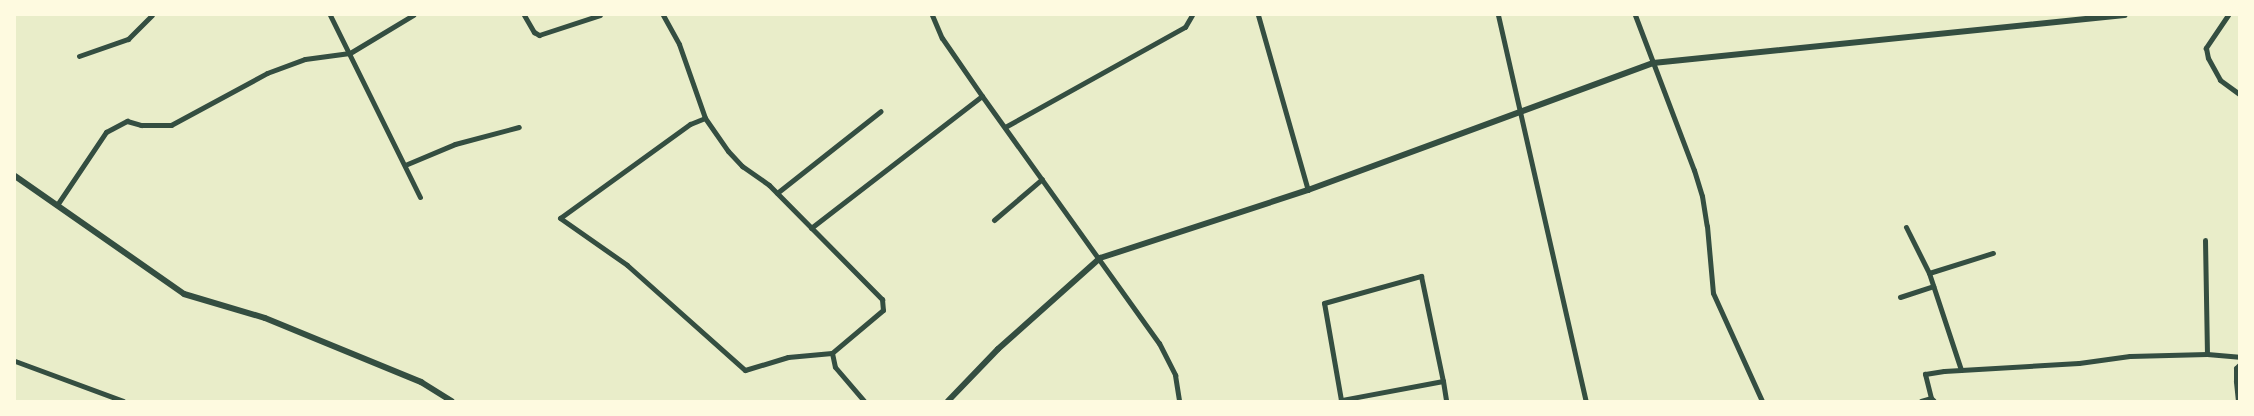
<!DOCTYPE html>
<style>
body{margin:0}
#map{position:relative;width:2254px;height:416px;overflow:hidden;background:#e9edc9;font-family:Arial,sans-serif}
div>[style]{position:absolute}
.minor>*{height:5px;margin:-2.5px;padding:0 2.5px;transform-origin:2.5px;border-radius:2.5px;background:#344e41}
.tertiary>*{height:6px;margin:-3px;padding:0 3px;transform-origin:3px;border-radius:3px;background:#344e41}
span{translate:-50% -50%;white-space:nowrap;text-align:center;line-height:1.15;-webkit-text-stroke:5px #fefae0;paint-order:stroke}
.frame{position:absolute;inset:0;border:16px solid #fefae0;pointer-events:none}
</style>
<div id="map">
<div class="minor">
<i style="left:330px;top:15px;width:203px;rotate:63.7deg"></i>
<i style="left:524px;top:15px;width:20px;rotate:60deg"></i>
<i style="left:534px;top:32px;width:6px;rotate:31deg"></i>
<i style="left:539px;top:35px;width:64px;rotate:-18.2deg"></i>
<i style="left:663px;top:15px;width:33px;rotate:61deg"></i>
<i style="left:679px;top:44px;width:78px;rotate:70.6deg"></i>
<i style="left:705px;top:118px;width:40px;rotate:55.1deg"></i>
<i style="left:728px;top:151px;width:21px;rotate:47deg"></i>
<i style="left:742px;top:166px;width:33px;rotate:35deg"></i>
<i style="left:769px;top:185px;width:161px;rotate:45.3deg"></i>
<i style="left:882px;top:299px;width:11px;rotate:85deg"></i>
<i style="left:883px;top:310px;width:67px;rotate:139.9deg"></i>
<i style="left:832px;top:353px;width:14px;rotate:78deg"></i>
<i style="left:835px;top:367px;width:45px;rotate:49.5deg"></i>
<i style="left:932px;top:15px;width:25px;rotate:67deg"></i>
<i style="left:942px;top:38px;width:70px;rotate:55.4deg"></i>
<i style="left:982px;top:96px;width:304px;rotate:54.4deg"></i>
<i style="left:1159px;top:343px;width:36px;rotate:63deg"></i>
<i style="left:1175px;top:375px;width:26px;rotate:81deg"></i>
<i style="left:1258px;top:15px;width:182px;rotate:74.1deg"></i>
<i style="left:1498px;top:15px;width:396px;rotate:77.2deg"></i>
<i style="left:1635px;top:15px;width:166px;rotate:69.2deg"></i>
<i style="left:1694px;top:170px;width:27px;rotate:73deg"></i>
<i style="left:1702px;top:196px;width:30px;rotate:81deg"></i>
<i style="left:1707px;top:226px;width:67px;rotate:84.9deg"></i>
<i style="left:1713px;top:293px;width:119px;rotate:65.6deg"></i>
<i style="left:2228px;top:15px;width:40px;rotate:124deg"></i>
<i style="left:2206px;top:48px;width:10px;rotate:79deg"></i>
<i style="left:2208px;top:58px;width:25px;rotate:61deg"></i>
<i style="left:2220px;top:80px;width:24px;rotate:36deg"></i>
<i style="left:79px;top:56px;width:52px;rotate:-19.1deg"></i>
<i style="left:128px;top:39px;width:34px;rotate:-45deg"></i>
<i style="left:705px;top:118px;width:16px;rotate:158deg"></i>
<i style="left:690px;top:124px;width:160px;rotate:144.1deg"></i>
<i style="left:560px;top:218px;width:82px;rotate:35deg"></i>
<i style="left:627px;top:265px;width:158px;rotate:41.7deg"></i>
<i style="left:745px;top:370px;width:45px;rotate:-16.8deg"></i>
<i style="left:788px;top:357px;width:44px;rotate:-5.2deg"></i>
<i style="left:1005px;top:127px;width:206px;rotate:-29.1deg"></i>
<i style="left:1185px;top:27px;width:14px;rotate:-60deg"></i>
<i style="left:405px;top:165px;width:54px;rotate:-22.8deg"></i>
<i style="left:455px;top:144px;width:66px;rotate:-14.9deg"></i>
<i style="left:777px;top:193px;width:132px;rotate:-38.3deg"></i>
<i style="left:57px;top:205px;width:88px;rotate:-56.1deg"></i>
<i style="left:106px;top:132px;width:24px;rotate:-28deg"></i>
<i style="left:127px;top:121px;width:15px;rotate:16deg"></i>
<i style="left:141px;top:125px;width:30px"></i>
<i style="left:171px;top:125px;width:109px;rotate:-28.4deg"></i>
<i style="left:267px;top:73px;width:40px;rotate:-20.2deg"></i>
<i style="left:305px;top:59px;width:45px;rotate:-7.6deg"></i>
<i style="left:350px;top:53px;width:74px;rotate:-31.1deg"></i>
<i style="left:994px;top:220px;width:63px;rotate:-40.5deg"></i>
<i style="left:1906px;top:227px;width:51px;rotate:63.4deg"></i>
<i style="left:1929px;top:273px;width:102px;rotate:71.7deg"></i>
<i style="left:811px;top:228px;width:216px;rotate:-37.7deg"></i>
<i style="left:2205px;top:240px;width:114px;rotate:89deg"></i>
<i style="left:1929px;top:273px;width:67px;rotate:-17.4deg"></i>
<i style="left:1900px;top:297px;width:35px;rotate:-18deg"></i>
<i style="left:15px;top:361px;width:115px;rotate:20.3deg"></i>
<i style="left:1443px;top:381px;width:104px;rotate:169.4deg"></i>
<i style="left:1341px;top:400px;width:98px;rotate:-99.9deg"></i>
<i style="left:1324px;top:303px;width:101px;rotate:-15.6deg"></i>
<i style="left:1421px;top:276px;width:107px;rotate:78.2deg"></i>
<i style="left:1443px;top:381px;width:20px;rotate:81deg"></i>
<i style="left:1931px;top:398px;width:25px;rotate:-104deg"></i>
<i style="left:1925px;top:374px;width:19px;rotate:-9deg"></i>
<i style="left:1944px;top:371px;width:135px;rotate:-3.4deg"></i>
<i style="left:2079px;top:363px;width:51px;rotate:-7.8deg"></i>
<i style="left:2130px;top:356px;width:77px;rotate:-1.5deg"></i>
<i style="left:2207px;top:354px;width:32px;rotate:5deg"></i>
<i style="left:1921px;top:401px;width:10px;rotate:-17deg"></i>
<i style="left:1931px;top:398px;width:4px;rotate:45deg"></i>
<i style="left:2238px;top:401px;width:20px;rotate:-96deg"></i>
<i style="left:2236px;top:381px;width:13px;rotate:-90deg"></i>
<i style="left:2236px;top:368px;width:4px;rotate:-45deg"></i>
</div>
<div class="tertiary">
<i style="left:15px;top:176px;width:206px;rotate:34.9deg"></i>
<i style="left:184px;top:294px;width:84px;rotate:16.5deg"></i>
<i style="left:265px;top:318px;width:169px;rotate:22.3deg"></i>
<i style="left:421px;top:382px;width:36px;rotate:32deg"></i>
<i style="left:948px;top:401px;width:72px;rotate:-46.1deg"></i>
<i style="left:998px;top:349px;width:137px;rotate:-41.7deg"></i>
<i style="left:1100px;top:258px;width:219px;rotate:-18.1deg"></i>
<i style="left:1308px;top:190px;width:368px;rotate:-20.2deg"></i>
<i style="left:1653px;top:63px;width:474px;rotate:-5.8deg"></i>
</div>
<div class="frame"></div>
</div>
